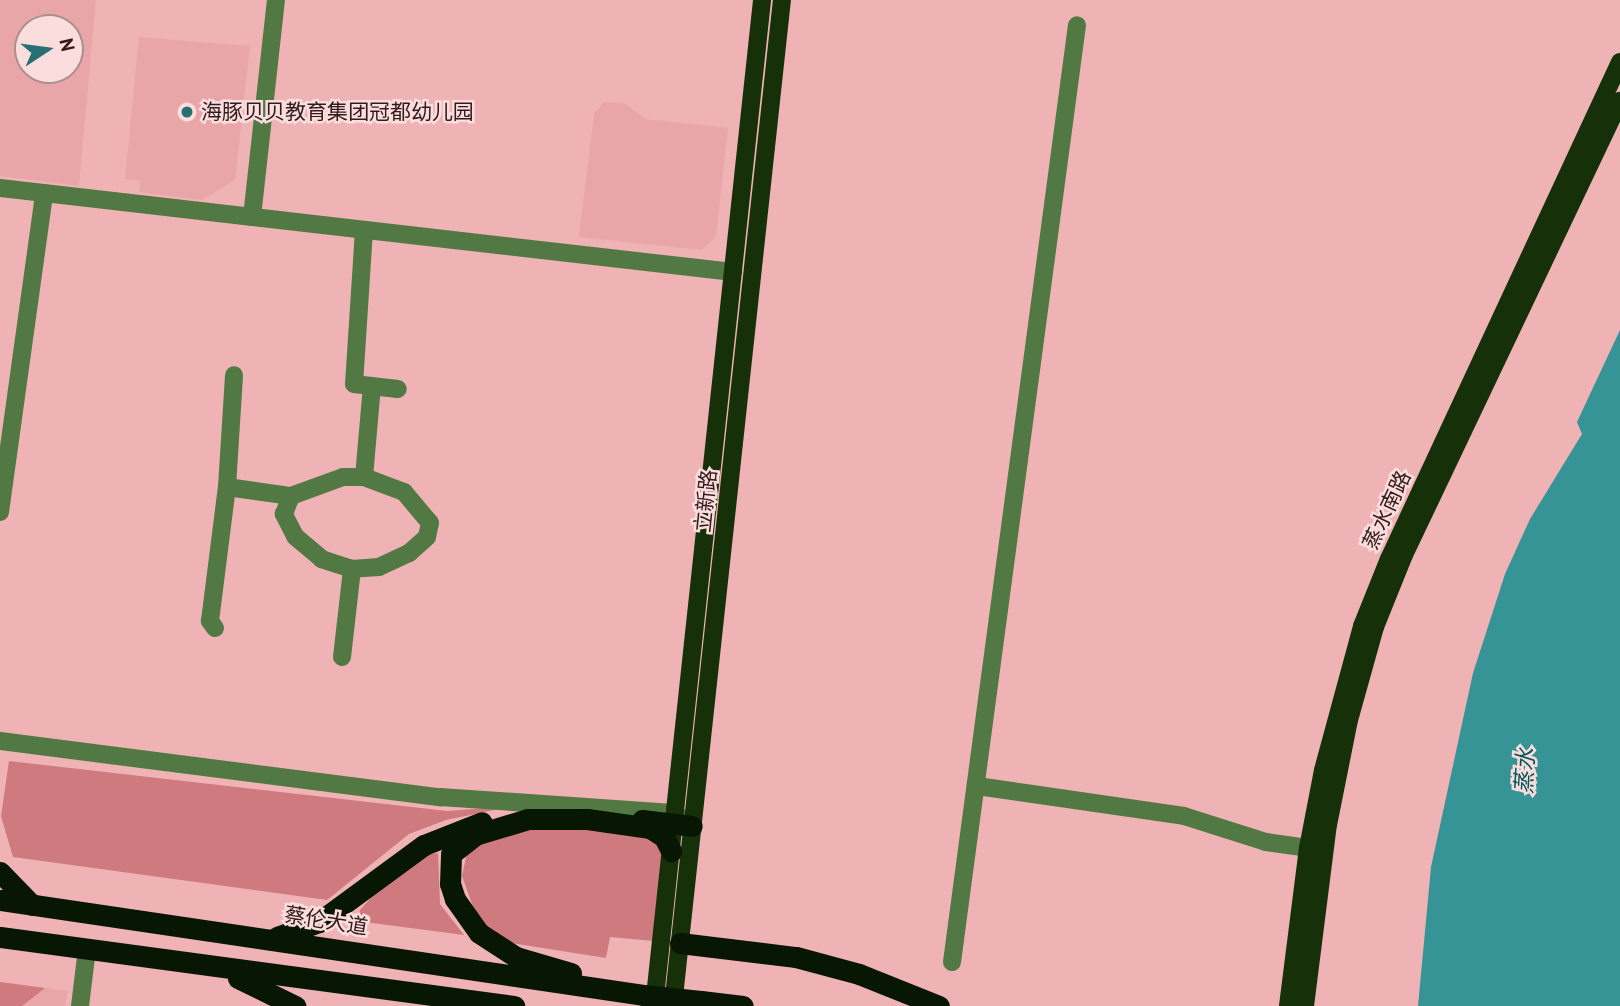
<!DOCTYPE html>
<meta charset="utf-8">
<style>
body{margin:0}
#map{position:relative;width:1620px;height:1006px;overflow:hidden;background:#efb3b5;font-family:"PT Sans","Noto Sans SC",sans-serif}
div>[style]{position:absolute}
.built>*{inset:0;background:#e9a6a8}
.green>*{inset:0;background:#cf7a7e}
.water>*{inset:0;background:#369496}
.minor>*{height:18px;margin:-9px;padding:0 9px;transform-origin:9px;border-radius:9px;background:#527943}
.major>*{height:18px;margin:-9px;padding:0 9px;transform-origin:9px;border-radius:9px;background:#16300a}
.highway>*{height:21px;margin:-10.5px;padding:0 10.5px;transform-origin:10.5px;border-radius:10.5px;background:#081604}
.highway-bridge>*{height:21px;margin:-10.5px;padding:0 10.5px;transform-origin:10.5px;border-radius:10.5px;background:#081604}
.dots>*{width:19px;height:19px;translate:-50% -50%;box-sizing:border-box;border:4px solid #fcdddd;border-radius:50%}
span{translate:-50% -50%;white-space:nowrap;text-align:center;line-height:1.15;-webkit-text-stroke:5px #fcdddd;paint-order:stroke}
.poi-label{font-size:21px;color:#311b1c}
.left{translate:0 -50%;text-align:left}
.street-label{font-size:21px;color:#311b1c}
.water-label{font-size:23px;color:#06585a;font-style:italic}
.north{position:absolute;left:14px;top:14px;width:70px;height:70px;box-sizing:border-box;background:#fcdddd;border:2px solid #ab8f90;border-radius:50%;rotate:77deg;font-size:19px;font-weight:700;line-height:28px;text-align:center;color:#311b1c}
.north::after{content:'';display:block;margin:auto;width:24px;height:32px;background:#257072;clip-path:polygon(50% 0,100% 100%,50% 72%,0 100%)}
</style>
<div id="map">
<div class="built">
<i style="clip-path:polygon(evenodd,0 0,96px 0,79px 186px,0 176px,0 0,28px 28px,70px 28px,70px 70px,28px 70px,28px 28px)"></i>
<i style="clip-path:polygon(139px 37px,250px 46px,235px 180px,202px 200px,139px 192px,140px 181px,125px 179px)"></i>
<i style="clip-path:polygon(604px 102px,624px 103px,646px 119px,728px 128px,716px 236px,702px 250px,579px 237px,594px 114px)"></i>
<i style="clip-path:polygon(0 982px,68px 991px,65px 1006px,0 1006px)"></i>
</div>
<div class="green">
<i style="clip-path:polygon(9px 761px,447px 811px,514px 806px,446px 820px,409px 834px,327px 900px,13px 857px,1px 816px)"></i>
<i style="clip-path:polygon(537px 823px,653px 837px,664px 848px,654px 941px,610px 937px,606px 958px,505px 942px,477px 918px,462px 876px,468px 848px)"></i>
<i style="clip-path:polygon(438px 853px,440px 904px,464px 935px,357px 921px,360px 910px,379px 889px,425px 855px)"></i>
<i style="clip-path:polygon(0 982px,45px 988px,22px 1006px,0 1006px)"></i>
</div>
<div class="water">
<i style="clip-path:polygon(1620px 330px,1620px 1006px,1418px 1006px,1431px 867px,1473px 673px,1505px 574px,1530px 519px,1582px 434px,1577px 422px)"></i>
</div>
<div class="minor">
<i style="left:0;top:188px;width:738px;rotate:6.54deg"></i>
<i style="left:252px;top:217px;width:218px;rotate:-83.7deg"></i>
<i style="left:364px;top:230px;width:154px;rotate:93.7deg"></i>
<i style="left:354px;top:384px;width:44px;rotate:6.5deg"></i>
<i style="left:343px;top:477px;width:21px"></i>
<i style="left:364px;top:477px;width:43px;rotate:20.6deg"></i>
<i style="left:404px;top:492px;width:40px;rotate:50deg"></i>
<i style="left:430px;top:523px;width:14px;rotate:102deg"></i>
<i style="left:427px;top:537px;width:24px;rotate:138deg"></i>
<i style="left:409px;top:553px;width:33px;rotate:155deg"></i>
<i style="left:379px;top:567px;width:27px;rotate:176deg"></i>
<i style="left:352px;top:569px;width:32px;rotate:-162deg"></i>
<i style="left:322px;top:559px;width:35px;rotate:-140deg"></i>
<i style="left:295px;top:536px;width:25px;rotate:-117deg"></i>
<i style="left:284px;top:514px;width:19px;rotate:-69deg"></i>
<i style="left:291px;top:496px;width:55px;rotate:-20.1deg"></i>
<i style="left:364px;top:477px;width:91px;rotate:-85deg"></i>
<i style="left:227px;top:487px;width:65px;rotate:8deg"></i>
<i style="left:0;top:512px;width:322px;rotate:-82.1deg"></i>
<i style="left:215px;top:628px;width:9px;rotate:-126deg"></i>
<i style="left:210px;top:621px;width:135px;rotate:-82.8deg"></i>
<i style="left:227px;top:487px;width:112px;rotate:-86.4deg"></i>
<i style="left:342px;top:657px;width:89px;rotate:-83.5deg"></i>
<i style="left:0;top:741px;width:444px;rotate:7.3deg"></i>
<i style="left:440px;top:797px;width:237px;rotate:3.9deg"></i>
<i style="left:977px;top:786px;width:209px;rotate:8.2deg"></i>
<i style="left:1184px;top:816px;width:86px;rotate:17.6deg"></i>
<i style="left:1266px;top:842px;width:42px;rotate:8.1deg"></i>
<i style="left:952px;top:962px;width:945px;rotate:-82.4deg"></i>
<i style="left:80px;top:1006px;width:57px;rotate:-83deg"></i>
</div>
<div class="major">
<i style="left:654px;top:1006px;width:1012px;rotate:-83.87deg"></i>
<i style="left:673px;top:1006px;width:1012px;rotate:-83.82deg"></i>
<i style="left:1288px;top:1006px;width:159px;rotate:-82.8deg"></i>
<i style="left:1308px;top:848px;width:79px;rotate:-79.1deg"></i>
<i style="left:1323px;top:770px;width:149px;rotate:-74.8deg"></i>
<i style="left:1362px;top:626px;width:72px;rotate:-68.1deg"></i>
<i style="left:1389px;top:559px;width:548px;rotate:-65.07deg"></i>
<i style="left:1305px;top:1006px;width:182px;rotate:-82.8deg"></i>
<i style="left:1328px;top:825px;width:107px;rotate:-78.7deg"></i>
<i style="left:1349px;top:720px;width:97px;rotate:-74.4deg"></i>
<i style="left:1375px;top:627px;width:78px;rotate:-68.1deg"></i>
<i style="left:1404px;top:555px;width:503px;rotate:-64.56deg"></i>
</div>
<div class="highway">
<i style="left:642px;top:820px;width:50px;rotate:6.8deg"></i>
<i style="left:0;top:872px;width:46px;rotate:45.9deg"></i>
<i style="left:0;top:900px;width:650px;rotate:8.4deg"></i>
<i style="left:0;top:937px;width:519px;rotate:7.65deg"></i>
<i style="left:277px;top:937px;width:45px;rotate:-19.7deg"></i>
<i style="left:319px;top:922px;width:130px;rotate:-36.3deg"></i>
<i style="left:424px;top:845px;width:62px;rotate:-21.6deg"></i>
<i style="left:680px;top:943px;width:117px;rotate:6.9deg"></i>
<i style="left:796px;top:957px;width:65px;rotate:15.1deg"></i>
<i style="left:859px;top:974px;width:86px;rotate:21.8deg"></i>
<i style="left:571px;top:973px;width:57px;rotate:-163.8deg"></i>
<i style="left:516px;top:957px;width:44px;rotate:-147deg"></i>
<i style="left:479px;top:933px;width:42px;rotate:-125.2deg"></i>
<i style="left:455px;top:899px;width:16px;rotate:-108deg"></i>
<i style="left:450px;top:884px;width:30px;rotate:-88deg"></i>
<i style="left:451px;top:854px;width:31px;rotate:-38deg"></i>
<i style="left:475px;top:835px;width:55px;rotate:-16.8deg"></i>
<i style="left:528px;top:819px;width:59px"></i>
<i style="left:587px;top:819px;width:64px;rotate:8.1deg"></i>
<i style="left:650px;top:828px;width:17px;rotate:33deg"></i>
<i style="left:664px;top:837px;width:16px;rotate:63deg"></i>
<i style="left:238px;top:978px;width:64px;rotate:26.2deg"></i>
<i style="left:701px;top:1001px;width:42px;rotate:6.8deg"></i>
</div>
<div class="highway-bridge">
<i style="left:643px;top:995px;width:58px;rotate:5.9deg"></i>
</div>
<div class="dots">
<i style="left:187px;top:112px;background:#257072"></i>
</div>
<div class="poi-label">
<span class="left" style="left:201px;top:112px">海豚贝贝教育集团冠都幼儿园</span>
</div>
<div class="street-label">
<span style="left:706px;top:501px;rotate:-84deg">立新路</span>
<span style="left:1387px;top:510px;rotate:-65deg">蒸水南路</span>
<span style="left:326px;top:921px;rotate:9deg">蔡伦大道</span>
</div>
<div class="water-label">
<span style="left:1525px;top:771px;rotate:-87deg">蒸水</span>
</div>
<div class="north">N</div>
</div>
